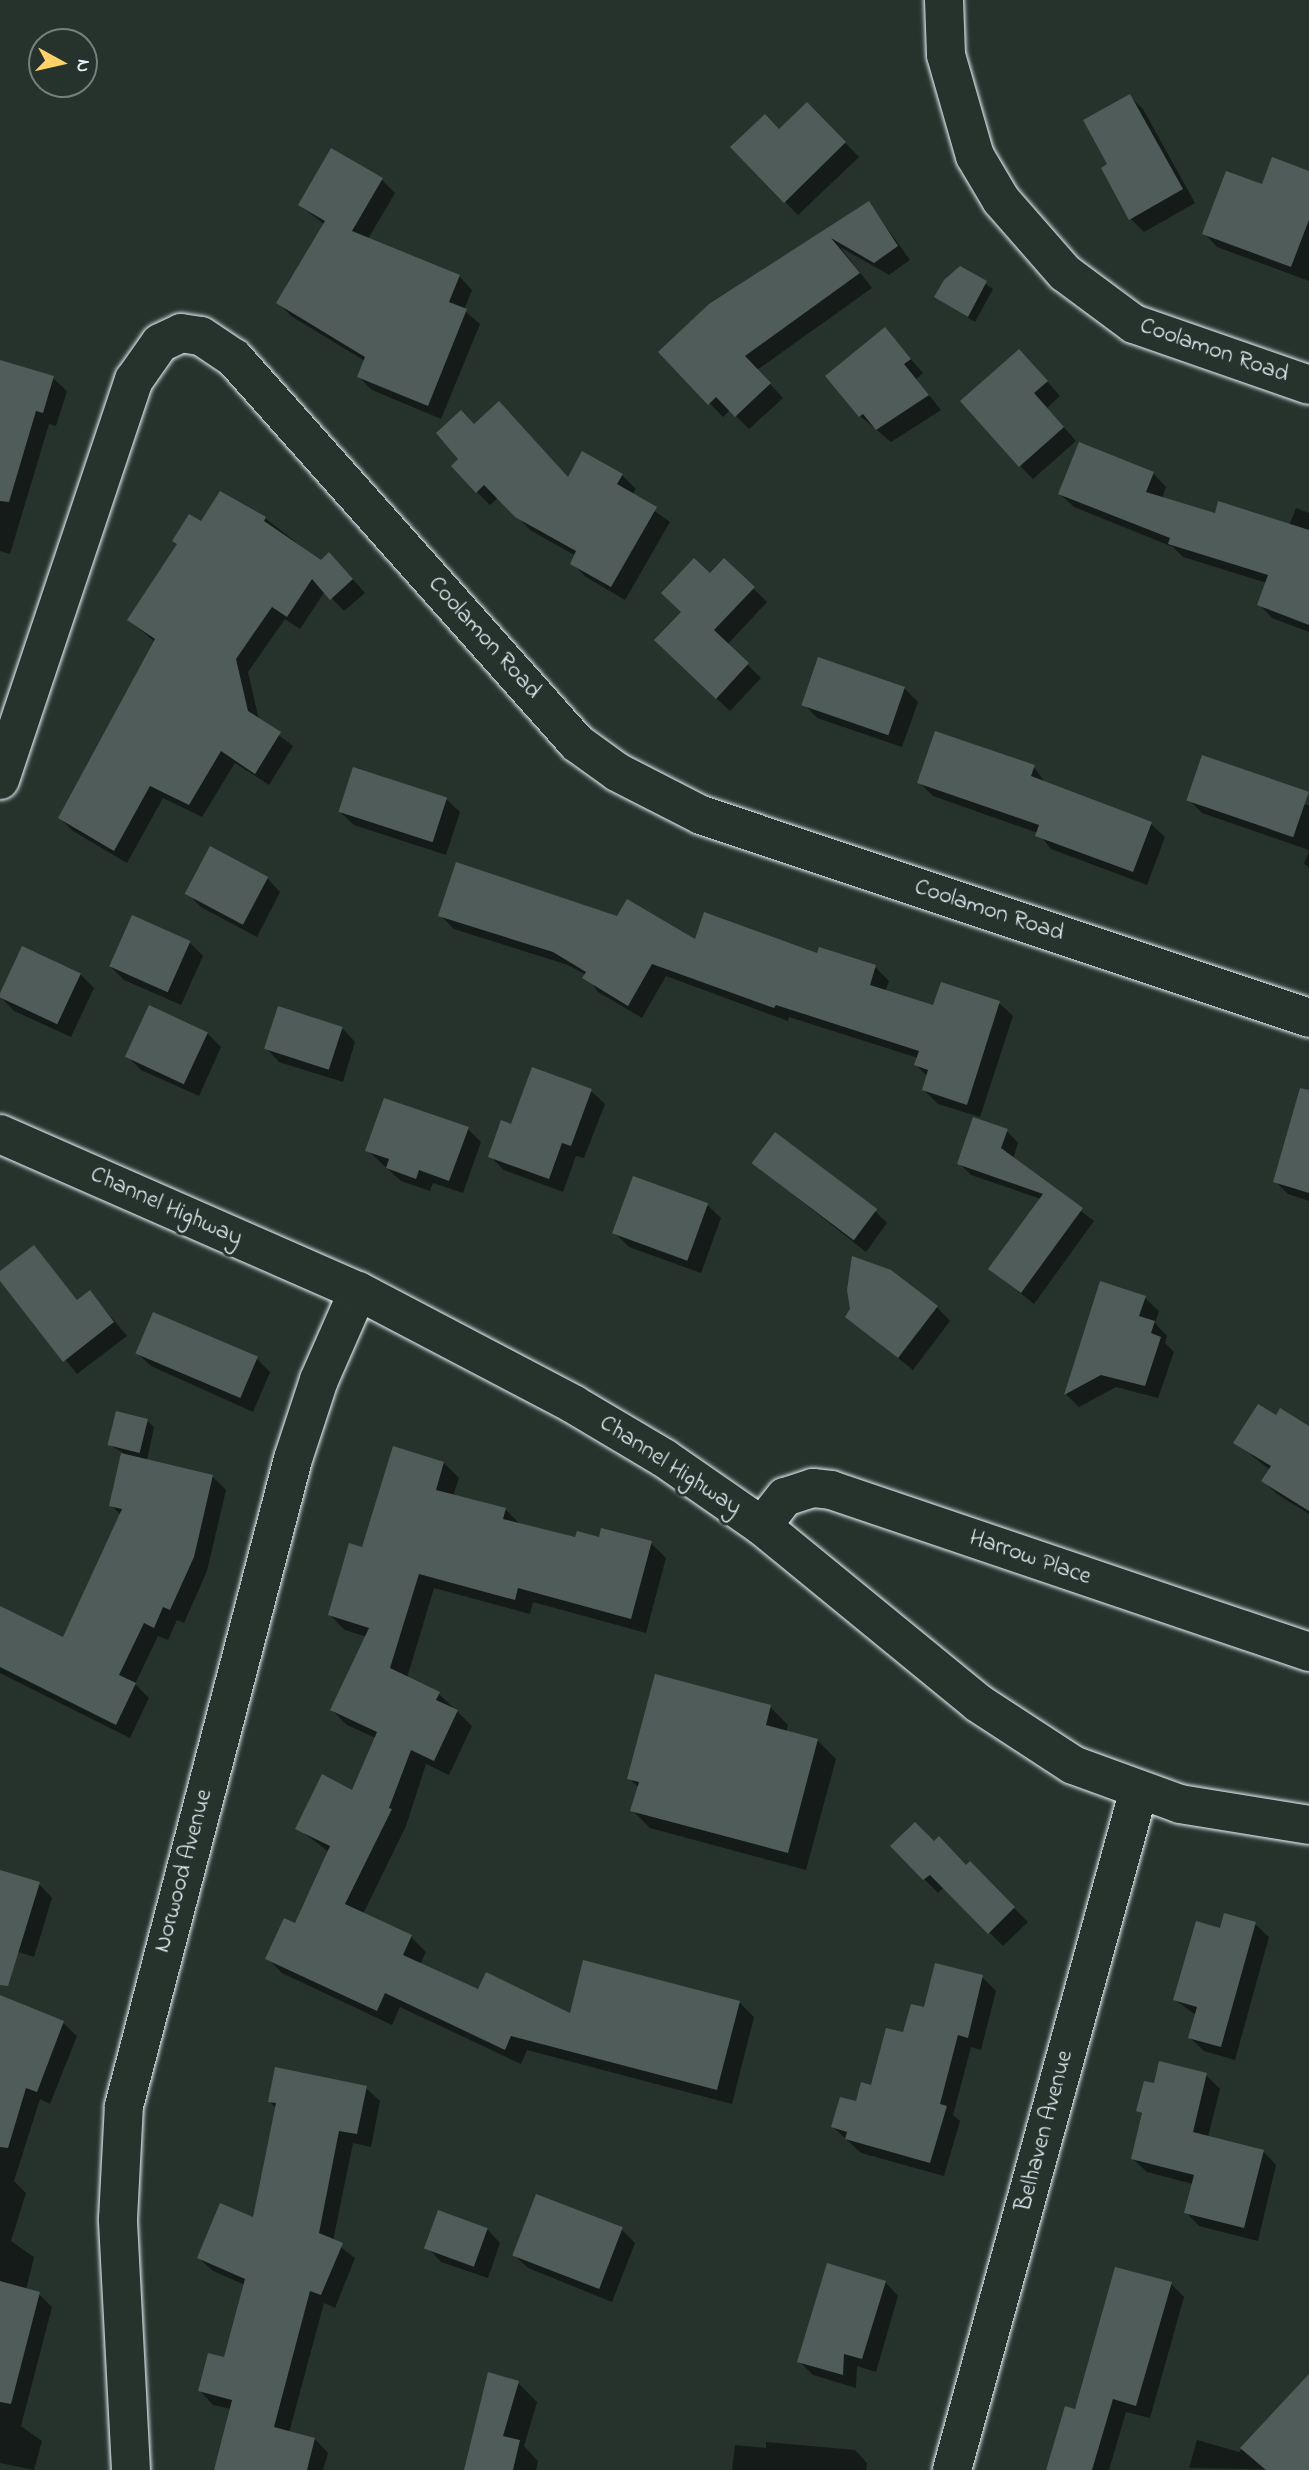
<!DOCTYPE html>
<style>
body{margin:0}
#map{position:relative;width:1309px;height:2470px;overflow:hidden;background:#26332d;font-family:"Indie Flower",sans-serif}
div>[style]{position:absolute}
.shadow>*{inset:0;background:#0007}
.building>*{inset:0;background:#505c59;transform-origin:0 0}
.roads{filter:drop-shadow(0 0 2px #e8f1f8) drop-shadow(0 0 2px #e8f1f8)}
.minor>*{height:38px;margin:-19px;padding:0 19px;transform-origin:19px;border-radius:19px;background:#26332d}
.primary>*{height:38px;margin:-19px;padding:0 19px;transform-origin:19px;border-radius:19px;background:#26332d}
span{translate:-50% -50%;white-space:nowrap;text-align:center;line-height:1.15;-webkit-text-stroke:6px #26332d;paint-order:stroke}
.street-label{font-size:24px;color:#e8f1f8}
.north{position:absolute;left:28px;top:28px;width:70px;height:70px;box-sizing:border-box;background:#26332d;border:2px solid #747f7e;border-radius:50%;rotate:98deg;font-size:19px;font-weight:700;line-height:28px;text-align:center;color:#e8f1f8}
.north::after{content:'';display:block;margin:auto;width:24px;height:32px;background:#ffd166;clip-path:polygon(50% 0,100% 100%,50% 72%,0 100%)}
</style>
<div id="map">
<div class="shadow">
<i style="clip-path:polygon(1129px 96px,1143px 109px,1195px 203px,1144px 232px,1131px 219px,1110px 165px)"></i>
<i style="clip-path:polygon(807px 104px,859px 157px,798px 215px,732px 148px,779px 131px)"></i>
<i style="clip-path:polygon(1309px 173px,1309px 281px,1217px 247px,1204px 233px,1263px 187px)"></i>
<i style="clip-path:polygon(382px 180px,395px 193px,368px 239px,459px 276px,472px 290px,464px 310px,480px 324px,441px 419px,372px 390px,359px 377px,365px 361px,291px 316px,278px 302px,325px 225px,300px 205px)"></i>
<i style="clip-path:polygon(869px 203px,910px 260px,889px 275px,840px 247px,872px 288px,757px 370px,783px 398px,749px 429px,730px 410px,723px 417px,661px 352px)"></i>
<i style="clip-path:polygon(961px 268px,993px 289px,975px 322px,936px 297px)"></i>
<i style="clip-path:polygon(885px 329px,923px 373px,916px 379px,941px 410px,891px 442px,860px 416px)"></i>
<i style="clip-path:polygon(0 362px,53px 378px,67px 391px,56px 426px,49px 424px,10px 554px,0 551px)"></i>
<i style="clip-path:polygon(1033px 365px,1060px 396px,1047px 408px,1076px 441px,1033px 479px,1020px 466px)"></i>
<i style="clip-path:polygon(475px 426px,569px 479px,622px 475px,636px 489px,632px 495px,670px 522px,625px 600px,586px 577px,572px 563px,576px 556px,530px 530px,499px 497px,490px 505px,477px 492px,461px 459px)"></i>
<i style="clip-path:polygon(1153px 473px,1166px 487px,1162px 498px,1216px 515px,1289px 526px,1296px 508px,1309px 513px,1309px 632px,1272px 618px,1259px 604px,1267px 583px,1183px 557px,1173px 547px,1074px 507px,1060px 494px)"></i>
<i style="clip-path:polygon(265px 518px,321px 562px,342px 567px,365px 593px,344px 611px,325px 591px,300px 629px,285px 619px,248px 672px,259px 720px,293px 746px,269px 785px,235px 763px,202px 817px,163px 798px,127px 863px,73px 831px,60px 818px,155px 642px,129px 620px,201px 523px)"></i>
<i style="clip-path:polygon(725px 561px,767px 602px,727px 645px,761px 678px,730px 711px,670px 654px,683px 612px)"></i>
<i style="clip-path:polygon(904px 688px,918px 702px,902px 747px,817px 718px,804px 704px)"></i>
<i style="clip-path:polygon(1034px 767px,1046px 784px,1151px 824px,1165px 837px,1147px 885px,1051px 849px,1038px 833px,933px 796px,919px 782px)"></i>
<i style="clip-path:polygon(354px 769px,446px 799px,460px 812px,446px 855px,354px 825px,340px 812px)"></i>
<i style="clip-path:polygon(1188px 799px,1309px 805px,1309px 850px,1202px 813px)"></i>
<i style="clip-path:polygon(1309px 852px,1309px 868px,1304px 863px)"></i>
<i style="clip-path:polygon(267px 878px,280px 892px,257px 937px,201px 907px,187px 893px)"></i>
<i style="clip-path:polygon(440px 915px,818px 955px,875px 967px,889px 981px,885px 992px,934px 1007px,999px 1003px,1013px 1016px,980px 1117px,938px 1104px,924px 1090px,928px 1077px,916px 1065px,918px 1058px,789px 1017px,788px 1021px,666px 976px,642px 1018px,598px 992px,586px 975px,568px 965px,454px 929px)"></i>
<i style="clip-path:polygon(190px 943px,203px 956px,181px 1005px,124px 980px,110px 966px)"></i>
<i style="clip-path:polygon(80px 974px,94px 988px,71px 1037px,14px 1011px,1px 997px)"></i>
<i style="clip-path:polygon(342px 1028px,355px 1042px,343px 1082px,279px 1062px,266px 1048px)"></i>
<i style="clip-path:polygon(207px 1033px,221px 1047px,199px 1096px,141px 1070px,128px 1057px)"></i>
<i style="clip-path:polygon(591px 1091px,605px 1104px,584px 1158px,576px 1156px,563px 1192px,504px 1170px,490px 1156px,512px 1126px)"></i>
<i style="clip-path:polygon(468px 1129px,481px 1142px,463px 1193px,433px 1183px,430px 1191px,401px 1181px,367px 1150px)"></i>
<i style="clip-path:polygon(1007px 1131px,1018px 1143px,1013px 1159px,1094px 1221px,1034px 1304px,990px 1269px,1041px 1199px,971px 1175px,959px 1163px)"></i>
<i style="clip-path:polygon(1309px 1136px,1309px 1201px,1288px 1194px,1275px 1181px)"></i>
<i style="clip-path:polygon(753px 1163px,876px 1212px,887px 1223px,866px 1252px)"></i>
<i style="clip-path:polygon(707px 1205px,721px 1218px,701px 1273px,629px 1247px,615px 1233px)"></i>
<i style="clip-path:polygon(34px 1247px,78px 1301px,90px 1292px,127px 1336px,77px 1374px,0 1278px)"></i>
<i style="clip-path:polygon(1101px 1283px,1145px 1298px,1159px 1311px,1155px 1323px,1167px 1336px,1165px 1343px,1174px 1352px,1158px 1398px,1116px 1387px,1079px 1407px,1066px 1394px)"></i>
<i style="clip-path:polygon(937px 1307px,950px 1321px,913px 1370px,847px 1317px)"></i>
<i style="clip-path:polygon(137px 1353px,257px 1359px,270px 1372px,253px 1412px,151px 1366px)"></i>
<i style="clip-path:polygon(1276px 1417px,1309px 1428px,1309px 1514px,1277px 1494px,1263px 1481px,1270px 1470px,1235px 1442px)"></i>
<i style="clip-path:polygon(147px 1421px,154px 1427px,147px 1460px,212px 1476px,226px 1490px,207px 1571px,184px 1623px,177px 1620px,168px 1640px,158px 1636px,135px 1684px,149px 1698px,130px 1738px,0 1673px,0 1608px,64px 1640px,121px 1515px,111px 1505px,123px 1453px,110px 1445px)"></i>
<i style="clip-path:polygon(444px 1463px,459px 1478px,453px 1496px,505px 1509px,521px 1525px,576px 1539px,651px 1543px,666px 1558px,646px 1633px,533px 1602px,530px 1614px,434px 1588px,407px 1678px,439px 1694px,472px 1726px,449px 1775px,426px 1764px,406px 1826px,363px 1914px,411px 1937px,426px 1952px,420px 1965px,479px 1991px,571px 2015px,739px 2002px,754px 2017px,732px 2104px,527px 2050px,521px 2064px,400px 2007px,392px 2025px,282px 1973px,267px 1958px,296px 1926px,329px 1852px,297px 1828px,353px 1792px,376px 1738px,347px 1725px,332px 1710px,367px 1637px,345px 1630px,330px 1615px,363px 1549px)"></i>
<i style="clip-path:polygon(770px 1707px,788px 1725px,786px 1732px,818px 1741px,836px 1759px,806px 1870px,650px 1828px,632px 1810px,639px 1788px,629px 1778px)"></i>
<i style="clip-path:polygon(935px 1843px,966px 1867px,970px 1864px,1028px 1922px,1003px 1946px,944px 1887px,938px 1893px,892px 1846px)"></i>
<i style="clip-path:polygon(0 1872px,39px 1884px,52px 1898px,34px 1957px,0 1946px)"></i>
<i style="clip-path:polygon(1255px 1924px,1269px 1937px,1235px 2060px,1204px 2051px,1190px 2038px,1196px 2015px,1175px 2000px,1221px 1930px)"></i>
<i style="clip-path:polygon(982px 1977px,996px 1991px,981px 2050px,971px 2047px,953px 2115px,960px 2121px,944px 2176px,861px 2153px,833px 2127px,872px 2087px,926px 2009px)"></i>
<i style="clip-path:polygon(0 1997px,63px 2023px,77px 2036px,50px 2104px,40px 2099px,14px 2181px,26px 2193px,11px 2241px,34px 2257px,26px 2290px,39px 2294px,52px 2307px,21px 2426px,42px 2441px,34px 2470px,0 2463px)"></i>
<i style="clip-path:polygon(1206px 2075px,1220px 2089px,1208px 2137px,1263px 2151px,1276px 2165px,1258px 2241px,1199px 2226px,1186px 2212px,1193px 2184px,1147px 2172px,1133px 2159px,1143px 2116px,1138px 2110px,1155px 2085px)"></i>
<i style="clip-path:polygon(366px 2088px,380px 2101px,371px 2147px,353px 2143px,333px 2241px,355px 2258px,335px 2308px,324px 2303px,289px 2433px,315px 2439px,328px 2453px,323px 2470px,219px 2470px,231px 2409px,213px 2405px,200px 2391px,225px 2359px,245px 2285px,213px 2271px,199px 2258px,254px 2219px,276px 2108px,269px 2101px)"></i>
<i style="clip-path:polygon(487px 2229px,500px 2243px,488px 2278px,441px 2262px,428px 2248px)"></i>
<i style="clip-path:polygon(622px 2230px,635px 2243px,612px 2302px,528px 2268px,514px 2255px)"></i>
<i style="clip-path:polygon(885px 2282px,898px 2296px,876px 2372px,857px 2366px,856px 2388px,813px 2375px,799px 2361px)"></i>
<i style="clip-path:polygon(1171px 2284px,1184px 2297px,1150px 2418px,1126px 2412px,1109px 2470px,1048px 2470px,1076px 2411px)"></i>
<i style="clip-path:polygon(1309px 2375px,1309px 2470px,1189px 2468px,1197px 2440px,1239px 2452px)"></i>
<i style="clip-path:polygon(518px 2383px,537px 2402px,524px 2446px,538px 2461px,536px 2470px,466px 2470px)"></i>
<i style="clip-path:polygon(766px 2442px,855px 2450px,867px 2463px,866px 2470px,732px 2470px,735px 2445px,766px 2448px)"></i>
</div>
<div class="building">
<i style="clip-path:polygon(1130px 94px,1183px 189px,1129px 220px,1101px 168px,1107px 164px,1083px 120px)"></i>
<i style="clip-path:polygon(807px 102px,846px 142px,784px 203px,730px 147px,765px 114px,779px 129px)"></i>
<i style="clip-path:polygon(331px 148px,383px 178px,352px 231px,460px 275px,449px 302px,467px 309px,428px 406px,357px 377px,365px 357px,276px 303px,325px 221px,298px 205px)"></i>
<i style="clip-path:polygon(1272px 157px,1309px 171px,1309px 220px,1291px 267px,1202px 234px,1226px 171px,1262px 184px)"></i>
<i style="clip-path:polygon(869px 201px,898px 246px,874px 263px,831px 238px,860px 273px,745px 356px,771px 383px,735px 417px,716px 397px,708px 405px,658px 352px,709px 304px)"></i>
<i style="clip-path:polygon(960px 266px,987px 281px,968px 317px,934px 297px,944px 280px)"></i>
<i style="clip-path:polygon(885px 327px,911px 359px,904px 364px,929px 395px,876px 430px,863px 414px,859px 417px,825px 376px)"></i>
<i style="clip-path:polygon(1019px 349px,1048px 381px,1034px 393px,1064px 427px,1019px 467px,960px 401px)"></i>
<i style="clip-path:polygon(0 360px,54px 376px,43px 413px,36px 411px,9px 502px,0 501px)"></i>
<i style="clip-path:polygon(499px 401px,568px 477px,582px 451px,623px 474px,617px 484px,657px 507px,611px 587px,570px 564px,576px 551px,515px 517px,484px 485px,476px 493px,451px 466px,458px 459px,436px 433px,461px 410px,474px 424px)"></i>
<i style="clip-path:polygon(1079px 442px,1154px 472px,1146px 492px,1215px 513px,1218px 501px,1309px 530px,1309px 625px,1257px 605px,1268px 575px,1168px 544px,1170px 538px,1058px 494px)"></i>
<i style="clip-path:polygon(220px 491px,266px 517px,264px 521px,321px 560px,329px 552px,353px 579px,330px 600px,312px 579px,287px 617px,272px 607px,236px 659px,248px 711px,281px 732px,255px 774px,221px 751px,189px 805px,150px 786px,114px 851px,58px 818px,155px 639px,127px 620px,177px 544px,172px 541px,189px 514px,201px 521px)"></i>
<i style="clip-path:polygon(694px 558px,710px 573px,724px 558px,755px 587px,714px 630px,749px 663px,716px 699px,654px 640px,681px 612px,661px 593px)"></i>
<i style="left:818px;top:657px;width:92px;height:51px;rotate:19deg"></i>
<i style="clip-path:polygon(935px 731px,1035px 765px,1031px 776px,1152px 822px,1133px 872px,1035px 836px,1039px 825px,917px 783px)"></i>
<i style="left:1202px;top:755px;width:113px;height:48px;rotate:19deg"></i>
<i style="left:353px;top:767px;width:99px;height:47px;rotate:18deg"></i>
<i style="left:210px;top:846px;width:66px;height:54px;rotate:28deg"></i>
<i style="clip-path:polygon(456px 862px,617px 916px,627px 899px,695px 939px,704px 912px,817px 953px,819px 947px,876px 965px,870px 985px,933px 1005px,941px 982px,1000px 1001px,967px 1105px,922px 1090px,928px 1070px,914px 1065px,919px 1051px,776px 1005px,774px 1008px,652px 964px,628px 1006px,582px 978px,586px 972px,553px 952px,438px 916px)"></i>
<i style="left:132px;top:915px;width:64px;height:56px;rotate:24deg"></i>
<i style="left:22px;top:946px;width:65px;height:56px;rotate:25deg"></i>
<i style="left:149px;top:1005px;width:65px;height:57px;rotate:25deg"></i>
<i style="left:278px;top:1006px;width:68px;height:45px;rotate:18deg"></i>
<i style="clip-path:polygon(532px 1067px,592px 1089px,571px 1146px,562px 1143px,549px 1179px,488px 1157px,501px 1120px,511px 1124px)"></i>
<i style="clip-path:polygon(1300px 1088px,1309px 1090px,1309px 1193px,1273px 1182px)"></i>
<i style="clip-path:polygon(384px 1098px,469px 1127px,449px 1181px,419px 1170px,416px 1179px,386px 1168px,389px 1159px,365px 1151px)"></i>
<i style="clip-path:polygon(973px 1117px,1008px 1129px,1001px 1148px,1083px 1208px,1021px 1293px,988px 1269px,1043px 1194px,957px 1164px)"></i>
<i style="left:775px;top:1132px;width:128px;height:39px;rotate:37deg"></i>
<i style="left:633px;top:1176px;width:80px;height:61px;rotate:20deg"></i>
<i style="clip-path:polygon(34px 1245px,77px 1300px,90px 1290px,114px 1322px,63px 1362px,0 1281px,0 1271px)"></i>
<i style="clip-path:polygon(852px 1256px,891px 1270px,938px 1306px,898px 1358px,845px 1317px,850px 1309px,847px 1290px)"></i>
<i style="clip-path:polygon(1100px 1281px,1146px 1296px,1139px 1316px,1155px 1321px,1151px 1333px,1161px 1337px,1145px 1386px,1101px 1375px,1064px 1395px)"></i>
<i style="left:153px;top:1312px;width:114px;height:45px;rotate:23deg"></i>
<i style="clip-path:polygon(1258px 1404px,1276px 1415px,1280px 1408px,1309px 1426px,1309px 1511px,1261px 1481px,1271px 1466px,1233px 1443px)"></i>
<i style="left:116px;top:1411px;width:33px;height:35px;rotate:14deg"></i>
<i style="clip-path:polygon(393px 1446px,444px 1462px,436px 1490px,506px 1508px,503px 1519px,575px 1537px,577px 1531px,599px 1537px,601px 1528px,652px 1541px,631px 1619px,518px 1588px,515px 1600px,419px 1574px,390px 1668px,440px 1692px,436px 1700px,458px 1710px,434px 1761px,411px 1750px,389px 1808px,392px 1809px,345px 1904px,412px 1935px,403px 1955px,478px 1989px,486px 1972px,570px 2013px,583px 1960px,740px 2001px,717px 2090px,511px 2036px,505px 2050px,385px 1993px,377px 2011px,265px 1959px,284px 1918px,295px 1923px,330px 1846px,295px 1829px,322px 1774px,352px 1790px,377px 1732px,330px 1710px,369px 1628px,328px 1615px,349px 1543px,362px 1547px)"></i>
<i style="clip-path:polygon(121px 1453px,213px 1475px,194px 1557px,170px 1610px,163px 1607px,154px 1628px,144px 1623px,119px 1675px,136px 1683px,116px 1725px,0 1667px,0 1606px,63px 1637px,122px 1509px,109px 1506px)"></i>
<i style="clip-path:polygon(655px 1674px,771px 1705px,766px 1725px,818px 1739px,788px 1853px,630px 1811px,639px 1782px,627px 1779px)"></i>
<i style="clip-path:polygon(915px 1822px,934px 1841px,939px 1836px,966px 1865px,970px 1861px,1015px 1907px,988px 1934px,930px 1875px,923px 1880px,890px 1846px)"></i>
<i style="clip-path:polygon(0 1870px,40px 1882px,8px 1986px,0 1985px)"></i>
<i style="clip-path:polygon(1224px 1913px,1256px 1922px,1221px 2047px,1188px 2038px,1197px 2007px,1173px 2000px,1196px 1921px,1220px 1928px)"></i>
<i style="clip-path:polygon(935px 1963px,983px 1975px,968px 2038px,958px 2035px,940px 2104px,947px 2106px,930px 2163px,845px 2139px,847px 2132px,831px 2127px,840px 2097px,856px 2101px,861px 2082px,871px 2085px,886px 2028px,903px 2032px,911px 2004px,924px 2007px)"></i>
<i style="clip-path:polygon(0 1995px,64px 2021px,37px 2092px,26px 2088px,8px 2148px,0 2147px)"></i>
<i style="clip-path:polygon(1159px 2061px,1207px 2073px,1193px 2132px,1264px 2150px,1244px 2228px,1184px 2213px,1194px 2175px,1131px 2159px,1142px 2113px,1136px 2111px,1144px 2081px,1154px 2083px)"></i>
<i style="clip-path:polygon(275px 2067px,367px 2086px,357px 2134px,339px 2131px,319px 2233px,343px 2243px,321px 2295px,310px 2291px,274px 2427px,315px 2438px,307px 2470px,214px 2470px,232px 2400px,198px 2391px,208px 2353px,224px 2357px,245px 2279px,197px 2258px,220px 2203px,253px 2217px,276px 2103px,268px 2102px)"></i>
<i style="left:536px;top:2194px;width:93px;height:66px;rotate:21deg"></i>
<i style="left:438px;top:2210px;width:53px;height:41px;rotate:20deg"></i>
<i style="clip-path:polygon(827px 2263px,886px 2281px,862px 2359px,844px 2354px,843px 2375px,797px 2362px)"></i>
<i style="clip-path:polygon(1115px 2267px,1172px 2282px,1136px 2406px,1113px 2399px,1092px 2470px,1046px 2470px,1065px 2406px,1075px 2409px)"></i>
<i style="clip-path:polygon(0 2281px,40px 2292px,11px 2404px,0 2402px)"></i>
<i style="clip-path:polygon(488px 2372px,519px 2381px,503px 2436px,520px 2440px,513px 2470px,464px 2470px)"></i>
<i style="clip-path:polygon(1309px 2374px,1309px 2470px,1266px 2470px,1240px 2448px)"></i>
</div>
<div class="roads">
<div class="minor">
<i style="left:944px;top:0;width:55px;rotate:87.9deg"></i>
<i style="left:946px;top:55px;width:105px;rotate:74deg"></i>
<i style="left:975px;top:156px;width:51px;rotate:59.4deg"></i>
<i style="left:1001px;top:200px;width:97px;rotate:48.8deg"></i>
<i style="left:1065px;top:273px;width:86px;rotate:36.5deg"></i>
<i style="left:1134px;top:324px;width:185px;rotate:19.2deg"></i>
<i style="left:0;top:780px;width:422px;rotate:-71.5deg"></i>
<i style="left:134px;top:380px;width:45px;rotate:-54.9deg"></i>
<i style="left:160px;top:343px;width:23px;rotate:-25deg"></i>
<i style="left:181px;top:333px;width:20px;rotate:9deg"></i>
<i style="left:201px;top:336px;width:40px;rotate:34deg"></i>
<i style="left:234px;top:358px;width:516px;rotate:48.3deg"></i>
<i style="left:577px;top:743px;width:49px;rotate:35.9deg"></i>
<i style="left:617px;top:772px;width:94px;rotate:27.1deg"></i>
<i style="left:701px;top:815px;width:641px;rotate:18.46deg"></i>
<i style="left:762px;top:1526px;width:37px;rotate:-52deg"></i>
<i style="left:785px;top:1497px;width:29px;rotate:-18deg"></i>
<i style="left:813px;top:1488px;width:18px;rotate:6deg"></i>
<i style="left:831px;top:1490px;width:505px;rotate:18.72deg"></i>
<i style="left:131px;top:2470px;width:251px;rotate:-93deg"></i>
<i style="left:118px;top:2219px;width:113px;rotate:-87deg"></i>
<i style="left:124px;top:2106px;width:669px;rotate:-75.36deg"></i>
<i style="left:293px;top:1459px;width:83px;rotate:-71.8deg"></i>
<i style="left:319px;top:1380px;width:97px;rotate:-66.3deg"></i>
<i style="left:952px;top:2470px;width:702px;rotate:-74.64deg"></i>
</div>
<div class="primary">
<i style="left:0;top:1134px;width:391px;rotate:23.7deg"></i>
<i style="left:358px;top:1291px;width:243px;rotate:27.7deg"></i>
<i style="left:573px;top:1404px;width:106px;rotate:30.7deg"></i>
<i style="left:664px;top:1458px;width:119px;rotate:34.8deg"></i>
<i style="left:762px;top:1526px;width:279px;rotate:39.3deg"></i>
<i style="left:978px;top:1703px;width:113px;rotate:33.1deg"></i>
<i style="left:1073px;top:1765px;width:114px;rotate:20deg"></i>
<i style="left:1180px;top:1804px;width:131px;rotate:9.2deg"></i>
</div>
</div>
<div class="street-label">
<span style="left:1214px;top:351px;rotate:19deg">Coolamon Road</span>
<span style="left:484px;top:638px;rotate:48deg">Coolamon Road</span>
<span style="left:989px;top:911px;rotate:18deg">Coolamon Road</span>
<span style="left:166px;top:1207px;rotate:24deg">Channel Highway</span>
<span style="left:670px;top:1466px;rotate:33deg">Channel Highway</span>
<span style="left:1030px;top:1558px;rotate:19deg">Harrow Place</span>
<span style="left:184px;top:1871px;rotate:-75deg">Norwood Avenue</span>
<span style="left:1045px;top:2131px;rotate:-75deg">Belhaven Avenue</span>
</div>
<div class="north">N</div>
</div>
